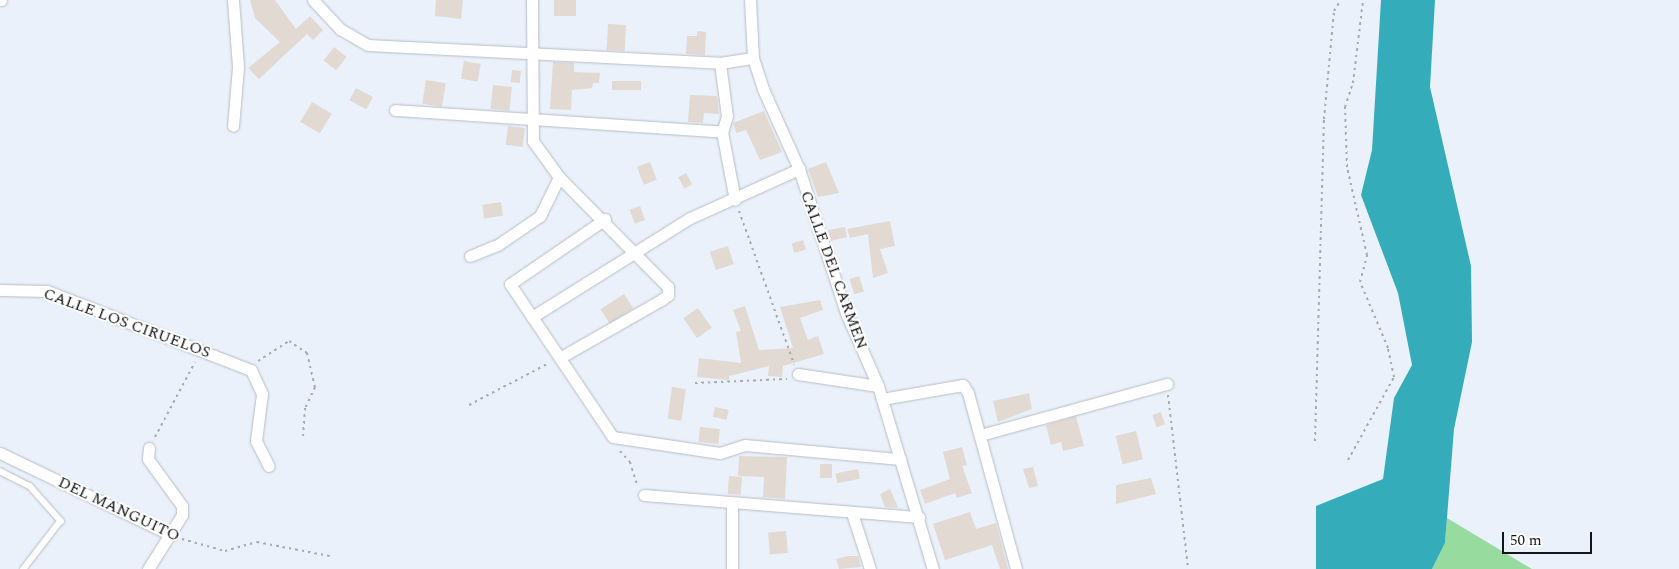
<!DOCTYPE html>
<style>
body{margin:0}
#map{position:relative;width:1679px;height:569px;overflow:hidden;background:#ebf1fa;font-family:Spectral,serif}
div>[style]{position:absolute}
.green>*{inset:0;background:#98db9f}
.water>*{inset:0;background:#34acba}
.building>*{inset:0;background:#e2d9d2;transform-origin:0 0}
.path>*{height:2px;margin-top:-1px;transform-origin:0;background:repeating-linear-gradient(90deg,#a5aab1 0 2.5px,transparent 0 6.5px)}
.roads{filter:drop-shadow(0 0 1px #b7bcc5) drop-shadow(0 0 1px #b7bcc5)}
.service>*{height:5.5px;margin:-2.75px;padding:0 2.75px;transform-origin:2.75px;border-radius:2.75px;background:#fff}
.minor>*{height:11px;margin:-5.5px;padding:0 5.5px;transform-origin:5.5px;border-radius:5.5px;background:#fff}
span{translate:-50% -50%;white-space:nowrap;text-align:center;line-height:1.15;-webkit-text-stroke:4px #fefefe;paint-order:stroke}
.street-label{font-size:16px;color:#131518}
.scale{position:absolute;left:1502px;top:532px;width:90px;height:22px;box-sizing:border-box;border:2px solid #131518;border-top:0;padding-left:6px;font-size:15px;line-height:18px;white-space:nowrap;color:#131518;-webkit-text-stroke:4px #fefefe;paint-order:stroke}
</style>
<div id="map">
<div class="green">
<i style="clip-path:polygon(1447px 518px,1532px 569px,1432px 569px,1445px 543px)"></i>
</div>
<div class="water">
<i style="clip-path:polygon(1381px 0,1435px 0,1430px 87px,1471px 266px,1472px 342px,1454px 429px,1445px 543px,1432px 569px,1316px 569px,1316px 506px,1383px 479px,1394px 398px,1412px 365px,1398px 293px,1361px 195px,1372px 150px)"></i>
</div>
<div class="building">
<i style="clip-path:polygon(250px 0,275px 0,296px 29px,310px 16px,323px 30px,313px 40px,307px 34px,259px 79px,248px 68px,280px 42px,255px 18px)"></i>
<i style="clip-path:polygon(436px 0,463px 0,461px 19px,435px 16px)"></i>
<i style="left:554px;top:0;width:22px;height:16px"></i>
<i style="left:608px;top:24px;width:18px;height:26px;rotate:3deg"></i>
<i style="clip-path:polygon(697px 31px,706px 32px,705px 55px,686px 54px,687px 36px,697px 36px)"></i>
<i style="left:334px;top:47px;width:16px;height:17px;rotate:38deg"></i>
<i style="left:464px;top:61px;width:17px;height:18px;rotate:10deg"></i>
<i style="clip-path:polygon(553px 62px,574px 63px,574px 72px,600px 73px,599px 83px,593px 83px,592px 88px,572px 90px,571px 110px,550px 109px)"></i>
<i style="left:512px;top:70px;width:9px;height:12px;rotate:6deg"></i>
<i style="left:426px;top:80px;width:20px;height:24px;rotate:9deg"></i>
<i style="left:612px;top:81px;width:29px;height:9px"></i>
<i style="left:493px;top:85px;width:19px;height:24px;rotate:6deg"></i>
<i style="left:356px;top:88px;width:19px;height:14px;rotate:28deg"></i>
<i style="clip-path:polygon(690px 95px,717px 96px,719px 114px,704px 113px,703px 123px,688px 122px)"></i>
<i style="left:312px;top:102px;width:23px;height:23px;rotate:31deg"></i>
<i style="clip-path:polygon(764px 111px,782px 152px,760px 160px,746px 130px,736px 133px,733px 123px)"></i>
<i style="left:508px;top:126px;width:17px;height:19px;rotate:7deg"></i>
<i style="left:650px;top:162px;width:19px;height:14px;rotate:69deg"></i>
<i style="clip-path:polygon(826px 162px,839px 193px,818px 197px,808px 169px)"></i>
<i style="left:686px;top:173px;width:13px;height:9px;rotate:61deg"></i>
<i style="left:501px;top:202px;width:14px;height:19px;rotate:82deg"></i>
<i style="left:640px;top:206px;width:15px;height:11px;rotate:70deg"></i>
<i style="clip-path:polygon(890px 221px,895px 246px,880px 249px,888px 273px,873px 278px,868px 234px,850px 238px,847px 229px)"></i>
<i style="clip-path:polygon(845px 227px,847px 237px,831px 241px,828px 230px)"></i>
<i style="left:803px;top:240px;width:10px;height:12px;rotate:73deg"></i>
<i style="left:728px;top:246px;width:19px;height:19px;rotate:72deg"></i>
<i style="left:859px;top:276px;width:16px;height:10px;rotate:72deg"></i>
<i style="left:624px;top:294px;width:17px;height:28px;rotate:57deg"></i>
<i style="clip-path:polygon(820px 300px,823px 310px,800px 318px,808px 340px,818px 336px,824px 354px,783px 366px,782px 377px,768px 376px,769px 366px,729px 376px,729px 380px,697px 377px,699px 358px,741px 363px,736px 332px,741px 331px,733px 310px,745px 306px,759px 350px,793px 348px,780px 307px)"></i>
<i style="left:698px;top:308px;width:24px;height:18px;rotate:55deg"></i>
<i style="left:672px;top:387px;width:14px;height:32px;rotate:8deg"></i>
<i style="clip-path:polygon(1029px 393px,1032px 409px,998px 422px,993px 401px)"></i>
<i style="left:715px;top:407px;width:14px;height:10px;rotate:12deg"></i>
<i style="left:1161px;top:412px;width:13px;height:9px;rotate:72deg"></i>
<i style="clip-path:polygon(1076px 416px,1084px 446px,1063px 451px,1061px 442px,1051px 445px,1046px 425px)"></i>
<i style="left:700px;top:427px;width:20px;height:15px;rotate:6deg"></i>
<i style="left:1136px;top:431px;width:29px;height:21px;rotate:76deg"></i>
<i style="clip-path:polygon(962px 447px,967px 465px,962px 466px,972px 493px,957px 498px,955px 493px,925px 504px,920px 490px,950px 479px,943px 452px)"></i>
<i style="clip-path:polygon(739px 456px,787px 457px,785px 499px,763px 497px,764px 477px,738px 476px)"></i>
<i style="left:820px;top:464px;width:12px;height:14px"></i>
<i style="clip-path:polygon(1033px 467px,1038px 486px,1029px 488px,1023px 469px)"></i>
<i style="left:858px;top:469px;width:10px;height:23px;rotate:79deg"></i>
<i style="left:729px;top:476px;width:13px;height:18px;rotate:4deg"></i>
<i style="clip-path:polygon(1151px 478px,1156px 494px,1116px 504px,1116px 485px)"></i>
<i style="clip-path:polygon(890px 489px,898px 507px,896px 508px,885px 507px,880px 494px)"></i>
<i style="clip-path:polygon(970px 512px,976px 529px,996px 523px,1008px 569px,1000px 569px,992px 545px,945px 560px,933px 524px)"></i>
<i style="left:786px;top:531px;width:22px;height:18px;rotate:85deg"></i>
<i style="clip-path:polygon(849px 556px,858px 556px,861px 567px,839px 569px,836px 559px)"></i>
</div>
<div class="path">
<i style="left:739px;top:211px;width:163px;rotate:70.2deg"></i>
<i style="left:258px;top:361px;width:37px;rotate:-33deg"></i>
<i style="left:289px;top:341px;width:22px;rotate:34deg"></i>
<i style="left:307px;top:353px;width:35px;rotate:77deg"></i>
<i style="left:315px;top:387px;width:23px;rotate:115deg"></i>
<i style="left:305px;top:408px;width:28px;rotate:94deg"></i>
<i style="left:695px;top:383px;width:92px;rotate:-2.5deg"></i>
<i style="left:1168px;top:395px;width:175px;rotate:83.4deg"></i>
<i style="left:469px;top:405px;width:90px;rotate:-27.7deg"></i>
<i style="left:155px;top:437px;width:85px;rotate:-61.9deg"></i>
<i style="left:1315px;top:441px;width:322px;rotate:-88.4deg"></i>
<i style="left:1324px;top:119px;width:108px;rotate:-84.7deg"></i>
<i style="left:1334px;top:11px;width:13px;rotate:-58deg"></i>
<i style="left:620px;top:451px;width:15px;rotate:48deg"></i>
<i style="left:630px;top:462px;width:24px;rotate:73deg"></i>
<i style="left:1348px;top:460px;width:95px;rotate:-61deg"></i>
<i style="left:1394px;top:377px;width:30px;rotate:-102deg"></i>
<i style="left:1388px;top:348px;width:72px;rotate:-113deg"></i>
<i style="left:1360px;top:282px;width:28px;rotate:-75deg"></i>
<i style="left:1367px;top:255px;width:90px;rotate:-102.8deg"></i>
<i style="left:1347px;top:167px;width:60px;rotate:-91.9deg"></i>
<i style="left:1345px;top:107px;width:25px;rotate:-72deg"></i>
<i style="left:1353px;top:83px;width:84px;rotate:-83.1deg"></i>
<i style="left:182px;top:539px;width:45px;rotate:15.6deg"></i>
<i style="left:225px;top:551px;width:33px;rotate:-16deg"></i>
<i style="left:257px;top:542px;width:74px;rotate:10.9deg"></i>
</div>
<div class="roads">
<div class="service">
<i style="left:0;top:471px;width:34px;rotate:27deg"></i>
<i style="left:30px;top:486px;width:47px;rotate:48.5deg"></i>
<i style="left:61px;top:521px;width:61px;rotate:127.6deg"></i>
</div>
<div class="minor">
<i style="left:0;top:0;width:1px"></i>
<i style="left:233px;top:0;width:67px;rotate:85.7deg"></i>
<i style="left:238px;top:67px;width:59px;rotate:94.8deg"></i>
<i style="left:313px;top:0;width:40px;rotate:47deg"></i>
<i style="left:340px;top:29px;width:32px;rotate:30deg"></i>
<i style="left:368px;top:45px;width:352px;rotate:2.9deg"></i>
<i style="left:720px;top:63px;width:33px;rotate:-9deg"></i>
<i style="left:532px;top:0;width:141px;rotate:89.6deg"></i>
<i style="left:533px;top:141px;width:44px;rotate:54.2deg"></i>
<i style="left:559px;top:177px;width:155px;rotate:45.3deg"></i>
<i style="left:668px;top:287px;width:8px;rotate:90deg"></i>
<i style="left:668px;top:295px;width:9px;rotate:144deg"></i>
<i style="left:661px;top:300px;width:115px;rotate:150.3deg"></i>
<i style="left:750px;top:0;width:58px;rotate:87deg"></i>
<i style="left:753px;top:58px;width:33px;rotate:72deg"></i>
<i style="left:763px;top:89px;width:88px;rotate:65.8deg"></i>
<i style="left:799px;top:169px;width:151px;rotate:71.9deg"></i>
<i style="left:846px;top:313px;width:80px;rotate:66.3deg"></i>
<i style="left:878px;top:386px;width:191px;rotate:73.3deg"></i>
<i style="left:720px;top:63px;width:53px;rotate:82.5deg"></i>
<i style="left:727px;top:116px;width:17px;rotate:107deg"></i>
<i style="left:722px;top:132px;width:69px;rotate:79.2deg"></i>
<i style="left:395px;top:110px;width:328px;rotate:3.8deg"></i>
<i style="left:605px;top:219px;width:115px;rotate:145.6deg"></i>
<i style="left:510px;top:284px;width:184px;rotate:56.1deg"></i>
<i style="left:613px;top:437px;width:108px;rotate:8.5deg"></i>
<i style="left:720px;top:453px;width:26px;rotate:-18deg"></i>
<i style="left:745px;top:445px;width:156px;rotate:5.2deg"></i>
<i style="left:470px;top:256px;width:31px;rotate:-22deg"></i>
<i style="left:499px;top:244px;width:50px;rotate:-34.3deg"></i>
<i style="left:540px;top:216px;width:43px;rotate:-64deg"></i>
<i style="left:0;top:290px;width:47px;rotate:1.2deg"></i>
<i style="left:47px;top:291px;width:219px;rotate:21.2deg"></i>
<i style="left:251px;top:370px;width:26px;rotate:65deg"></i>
<i style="left:262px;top:394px;width:47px;rotate:97.3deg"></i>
<i style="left:256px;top:441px;width:28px;rotate:63deg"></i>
<i style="left:532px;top:317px;width:186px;rotate:-32.1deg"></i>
<i style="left:690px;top:218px;width:120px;rotate:-24.2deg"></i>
<i style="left:798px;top:374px;width:81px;rotate:8.5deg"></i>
<i style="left:882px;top:399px;width:82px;rotate:-9.8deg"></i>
<i style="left:963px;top:385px;width:9px;rotate:58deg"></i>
<i style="left:968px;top:393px;width:182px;rotate:74.7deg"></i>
<i style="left:980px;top:435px;width:194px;rotate:-15.3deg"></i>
<i style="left:0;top:453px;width:190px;rotate:25.6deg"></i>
<i style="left:644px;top:495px;width:276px;rotate:4.6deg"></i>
<i style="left:852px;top:513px;width:59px;rotate:72.2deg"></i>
<i style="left:148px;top:569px;width:64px;rotate:-57.8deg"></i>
<i style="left:182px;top:515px;width:9px;rotate:-90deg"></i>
<i style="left:182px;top:506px;width:58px;rotate:-125.9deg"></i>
<i style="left:148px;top:459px;width:11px;rotate:-85deg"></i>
<i style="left:732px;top:569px;width:66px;rotate:-90deg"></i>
</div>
</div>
<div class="street-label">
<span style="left:834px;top:270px;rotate:70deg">CALLE DEL CARMEN</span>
<span style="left:127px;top:323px;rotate:20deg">CALLE LOS CIRUELOS</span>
<span style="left:119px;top:509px;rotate:25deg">DEL MANGUITO</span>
</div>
<div class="scale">50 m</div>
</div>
